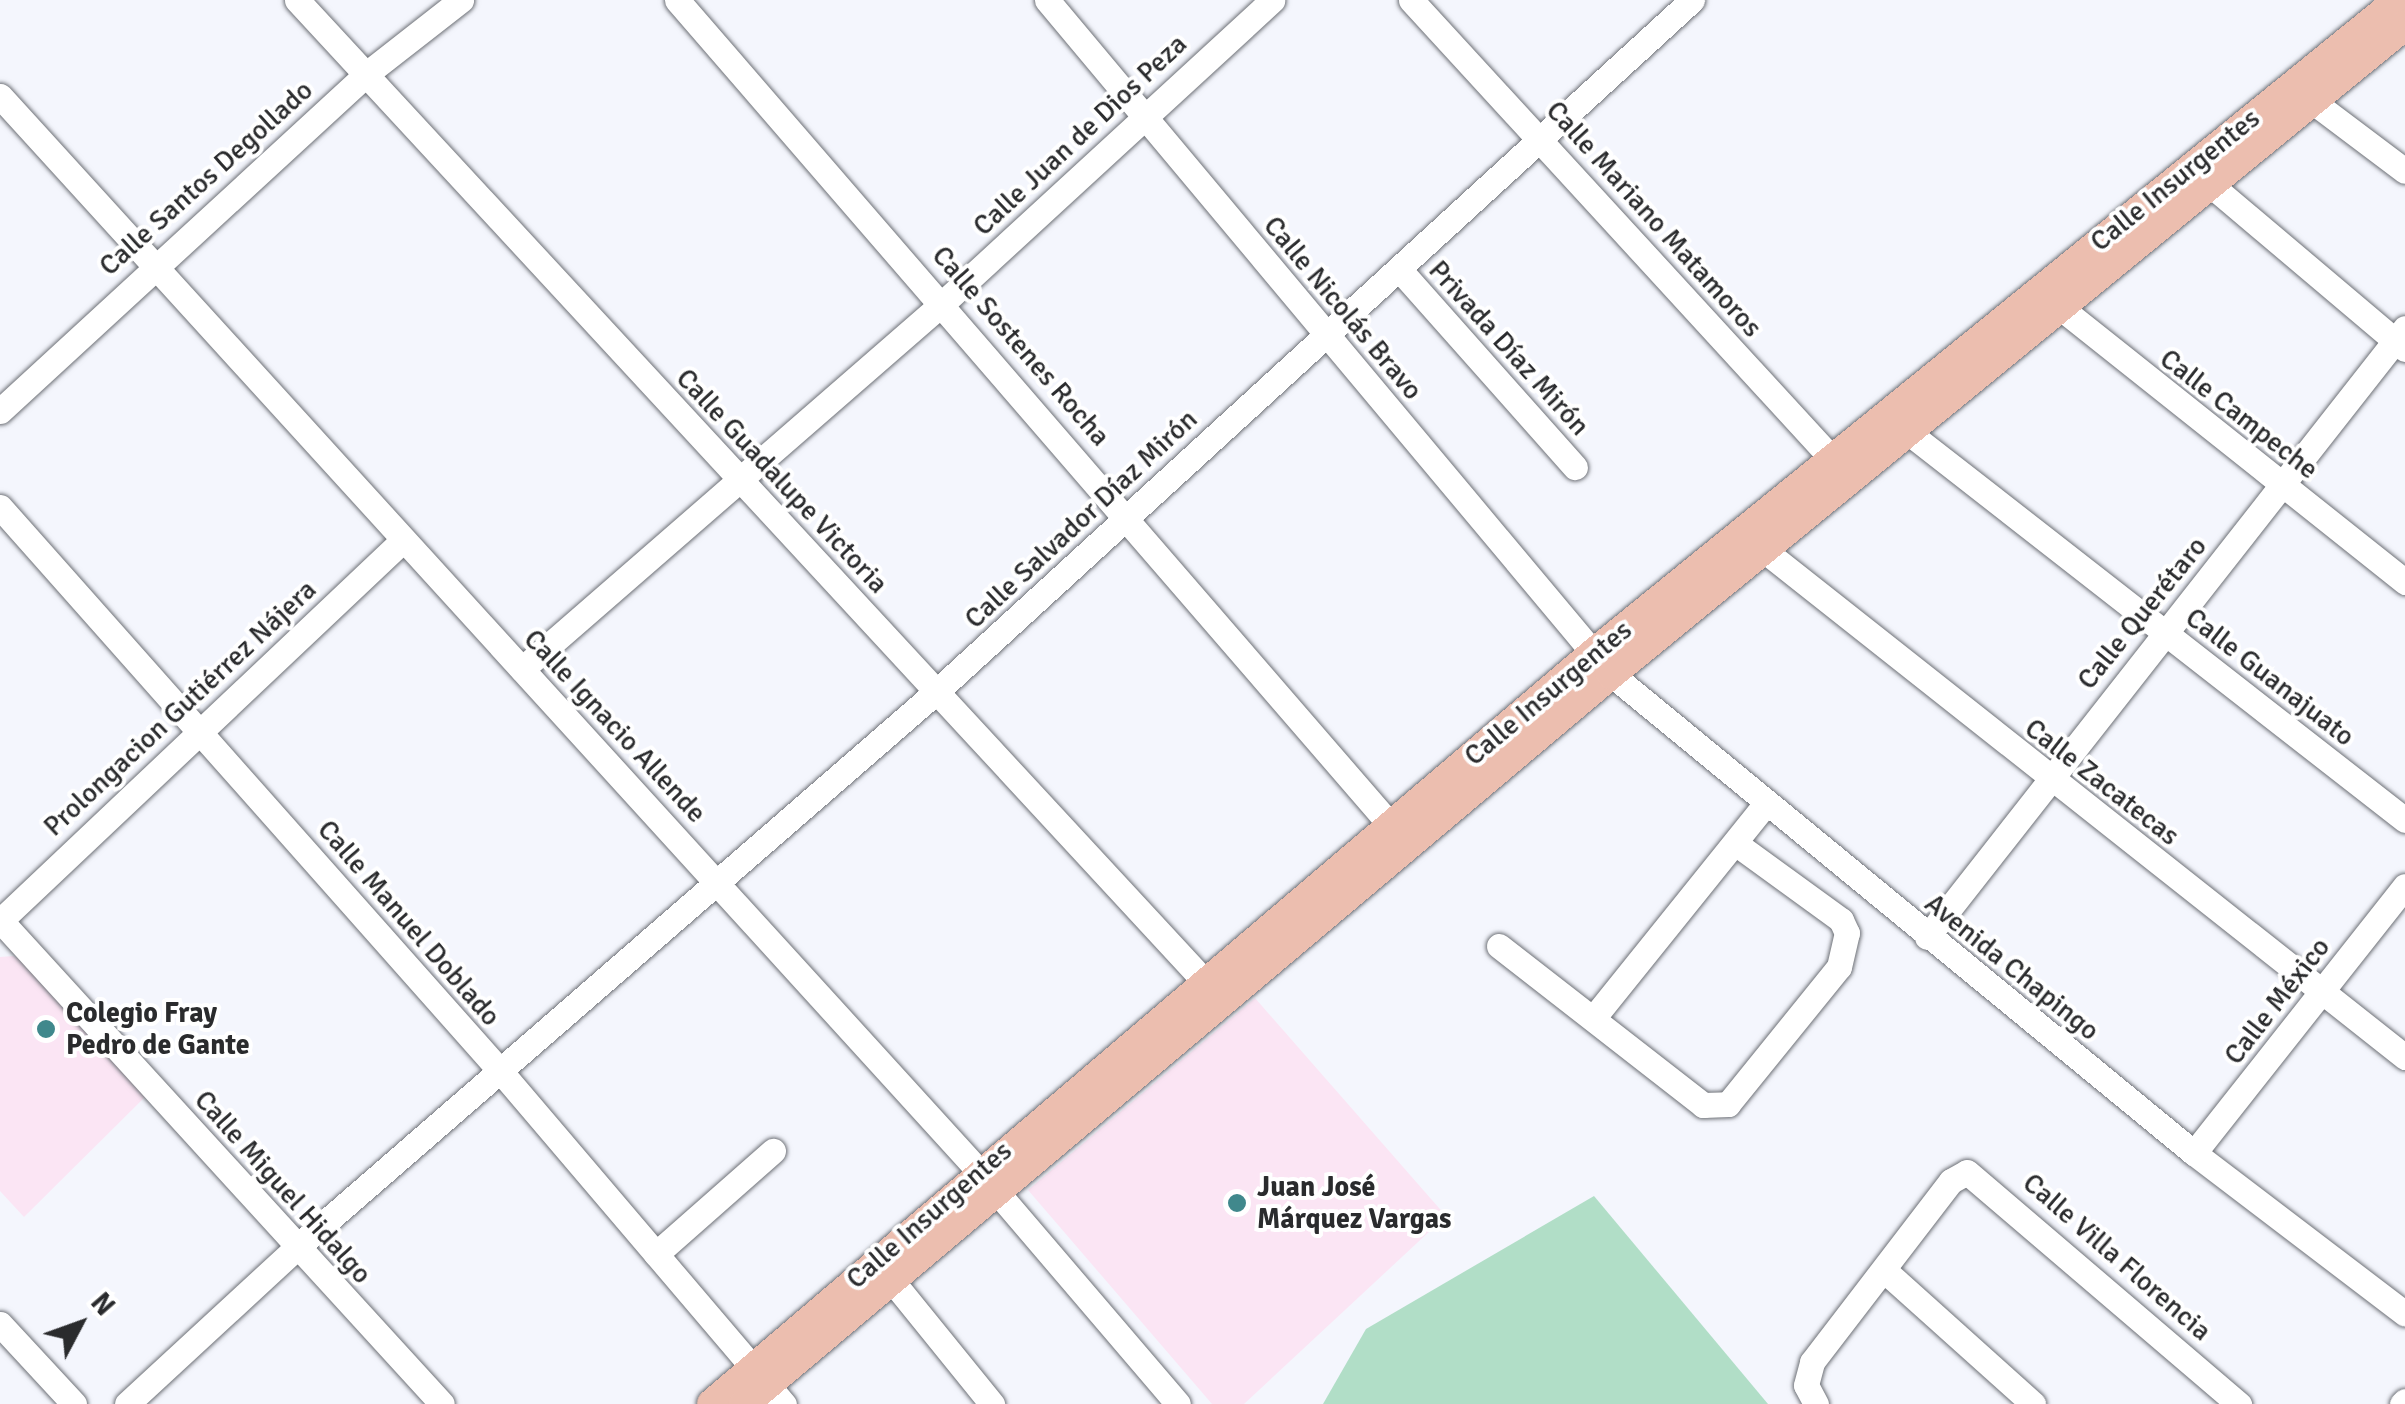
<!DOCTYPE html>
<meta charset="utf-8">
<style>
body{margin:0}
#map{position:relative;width:2405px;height:1404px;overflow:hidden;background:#f4f6fd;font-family:Signika,sans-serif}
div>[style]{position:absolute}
.education>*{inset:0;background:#fbe5f4}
.green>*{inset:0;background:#b1dec7}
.roads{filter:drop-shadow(0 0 2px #6d7076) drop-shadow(0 0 2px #6d7076)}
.minor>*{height:25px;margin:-12.5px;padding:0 12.5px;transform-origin:12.5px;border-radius:12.5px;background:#fff}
.major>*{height:30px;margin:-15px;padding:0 15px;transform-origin:15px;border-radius:15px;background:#ecbeaf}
.dots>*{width:28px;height:28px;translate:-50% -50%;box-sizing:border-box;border:5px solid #fff;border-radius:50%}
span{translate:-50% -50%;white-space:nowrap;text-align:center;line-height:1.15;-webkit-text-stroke:8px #fff;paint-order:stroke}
.street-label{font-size:28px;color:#2a2b2d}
.poi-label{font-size:28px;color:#2a2b2d;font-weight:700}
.left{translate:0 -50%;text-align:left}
.north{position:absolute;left:30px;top:1274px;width:100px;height:100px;-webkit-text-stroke:8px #fff;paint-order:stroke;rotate:49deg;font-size:28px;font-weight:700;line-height:40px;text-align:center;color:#2a2b2d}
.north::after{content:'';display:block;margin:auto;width:35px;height:45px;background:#2a2b2d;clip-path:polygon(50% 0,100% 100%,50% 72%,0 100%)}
</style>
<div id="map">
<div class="education">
<i style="clip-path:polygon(13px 956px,34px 966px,151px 1091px,24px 1217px,0 1191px,0 957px)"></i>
<i style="clip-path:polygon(1255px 998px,1446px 1216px,1244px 1404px,1212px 1404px,1028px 1190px)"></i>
</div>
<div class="green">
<i style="clip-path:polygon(1594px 1196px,1768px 1404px,1323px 1404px,1366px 1329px)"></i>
</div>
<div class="roads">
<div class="minor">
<i style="left:297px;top:0;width:1355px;rotate:47.24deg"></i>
<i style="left:677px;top:0;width:1093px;rotate:49.15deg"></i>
<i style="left:1047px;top:0;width:879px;rotate:50.08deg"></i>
<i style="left:1611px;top:674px;width:755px;rotate:39.41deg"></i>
<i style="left:2194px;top:1153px;width:265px;rotate:37.3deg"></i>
<i style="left:1411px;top:0;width:642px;rotate:47.46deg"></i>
<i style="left:0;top:96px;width:1454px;rotate:47.68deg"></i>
<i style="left:979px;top:1171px;width:306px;rotate:49.5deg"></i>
<i style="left:2312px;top:101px;width:116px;rotate:37deg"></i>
<i style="left:2199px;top:175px;width:270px;rotate:40.2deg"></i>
<i style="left:1399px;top:269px;width:265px;rotate:48.4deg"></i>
<i style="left:2047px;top:297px;width:458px;rotate:38.5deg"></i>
<i style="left:0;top:411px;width:496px;rotate:-42.6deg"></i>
<i style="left:365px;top:75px;width:122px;rotate:-38deg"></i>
<i style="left:1909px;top:433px;width:629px;rotate:37.96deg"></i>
<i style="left:0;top:507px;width:757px;rotate:48.43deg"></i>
<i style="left:502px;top:1073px;width:435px;rotate:49.6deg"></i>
<i style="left:1765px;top:551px;width:816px;rotate:38.33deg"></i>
<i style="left:522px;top:669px;width:559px;rotate:-41.01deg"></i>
<i style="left:944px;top:302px;width:446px;rotate:-42.6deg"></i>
<i style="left:0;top:920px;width:655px;rotate:47.6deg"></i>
<i style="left:0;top:921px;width:553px;rotate:-43.39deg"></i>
<i style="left:1927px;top:937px;width:774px;rotate:-51.87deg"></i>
<i style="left:1499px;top:946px;width:259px;rotate:37.9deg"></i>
<i style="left:1703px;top:1105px;width:25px;rotate:-2deg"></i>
<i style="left:1728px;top:1104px;width:176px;rotate:-51deg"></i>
<i style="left:1839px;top:967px;width:35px;rotate:-77deg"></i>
<i style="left:1847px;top:933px;width:14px;rotate:-115deg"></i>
<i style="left:1841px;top:920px;width:131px;rotate:-144deg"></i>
<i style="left:1595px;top:1016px;width:273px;rotate:-51.2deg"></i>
<i style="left:2194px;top:1153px;width:340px;rotate:-51.7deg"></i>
<i style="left:656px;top:1254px;width:156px;rotate:-41.4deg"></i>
<i style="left:1885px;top:1271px;width:199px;rotate:41.9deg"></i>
<i style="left:889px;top:1277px;width:164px;rotate:51deg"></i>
<i style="left:0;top:1324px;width:109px;rotate:47.2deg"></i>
<i style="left:127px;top:1404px;width:231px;rotate:-42.7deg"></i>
<i style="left:297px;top:1247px;width:846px;rotate:-40.98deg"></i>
<i style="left:936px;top:692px;width:1025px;rotate:-42.47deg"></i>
<i style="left:1816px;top:1404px;width:21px;rotate:-118deg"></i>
<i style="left:1806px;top:1385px;width:24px;rotate:-75deg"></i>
<i style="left:1812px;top:1362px;width:228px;rotate:-52.5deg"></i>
<i style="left:1951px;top:1181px;width:18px;rotate:-29deg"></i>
<i style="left:1967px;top:1172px;width:358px;rotate:40.5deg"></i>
<i style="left:2402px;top:1404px;width:4px;rotate:-45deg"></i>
</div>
<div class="major">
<i style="left:712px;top:1404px;width:1157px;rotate:-40.41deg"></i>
<i style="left:1593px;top:654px;width:1038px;rotate:-39.06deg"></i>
<i style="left:744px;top:1404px;width:1133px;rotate:-40.1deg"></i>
<i style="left:1611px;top:674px;width:1025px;rotate:-39.26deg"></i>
</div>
</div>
<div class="dots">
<i style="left:46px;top:1029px;background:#40888c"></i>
<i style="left:1237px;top:1203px;background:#40888c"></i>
</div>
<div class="street-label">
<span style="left:1080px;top:135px;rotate:-43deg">Calle Juan de Dios Peza</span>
<span style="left:206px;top:178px;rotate:-42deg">Calle Santos Degollado</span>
<span style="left:2175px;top:180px;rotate:-39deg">Calle Insurgentes</span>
<span style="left:1654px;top:219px;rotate:48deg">Calle Mariano Matamoros</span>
<span style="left:1343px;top:308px;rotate:50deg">Calle Nicolás Bravo</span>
<span style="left:1021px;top:346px;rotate:49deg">Calle Sostenes Rocha</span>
<span style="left:1509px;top:348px;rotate:48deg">Privada Díaz Mirón</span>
<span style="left:2239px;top:414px;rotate:38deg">Calle Campeche</span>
<span style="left:782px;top:481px;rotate:47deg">Calle Guadalupe Victoria</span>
<span style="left:1081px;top:519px;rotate:-43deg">Calle Salvador Díaz Mirón</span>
<span style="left:2142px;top:613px;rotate:-51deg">Calle Querétaro</span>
<span style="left:2270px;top:677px;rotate:38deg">Calle Guanajuato</span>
<span style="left:1548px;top:693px;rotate:-40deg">Calle Insurgentes</span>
<span style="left:180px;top:708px;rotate:-43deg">Prolongacion Gutiérrez Nájera</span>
<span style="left:615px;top:726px;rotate:47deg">Calle Ignacio Allende</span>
<span style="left:2102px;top:782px;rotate:38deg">Calle Zacatecas</span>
<span style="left:409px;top:923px;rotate:49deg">Calle Manuel Doblado</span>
<span style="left:2012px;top:967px;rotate:39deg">Avenida Chapingo</span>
<span style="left:2277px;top:1001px;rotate:-52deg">Calle México</span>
<span style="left:283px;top:1187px;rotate:48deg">Calle Miguel Hidalgo</span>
<span style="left:929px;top:1215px;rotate:-41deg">Calle Insurgentes</span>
<span style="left:2117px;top:1257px;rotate:41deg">Calle Villa Florencia</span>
</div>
<div class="poi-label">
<span class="left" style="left:66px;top:1029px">Colegio Fray<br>Pedro de Gante</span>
<span class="left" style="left:1257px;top:1203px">Juan José<br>Márquez Vargas</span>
</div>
<div class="north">N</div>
</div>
